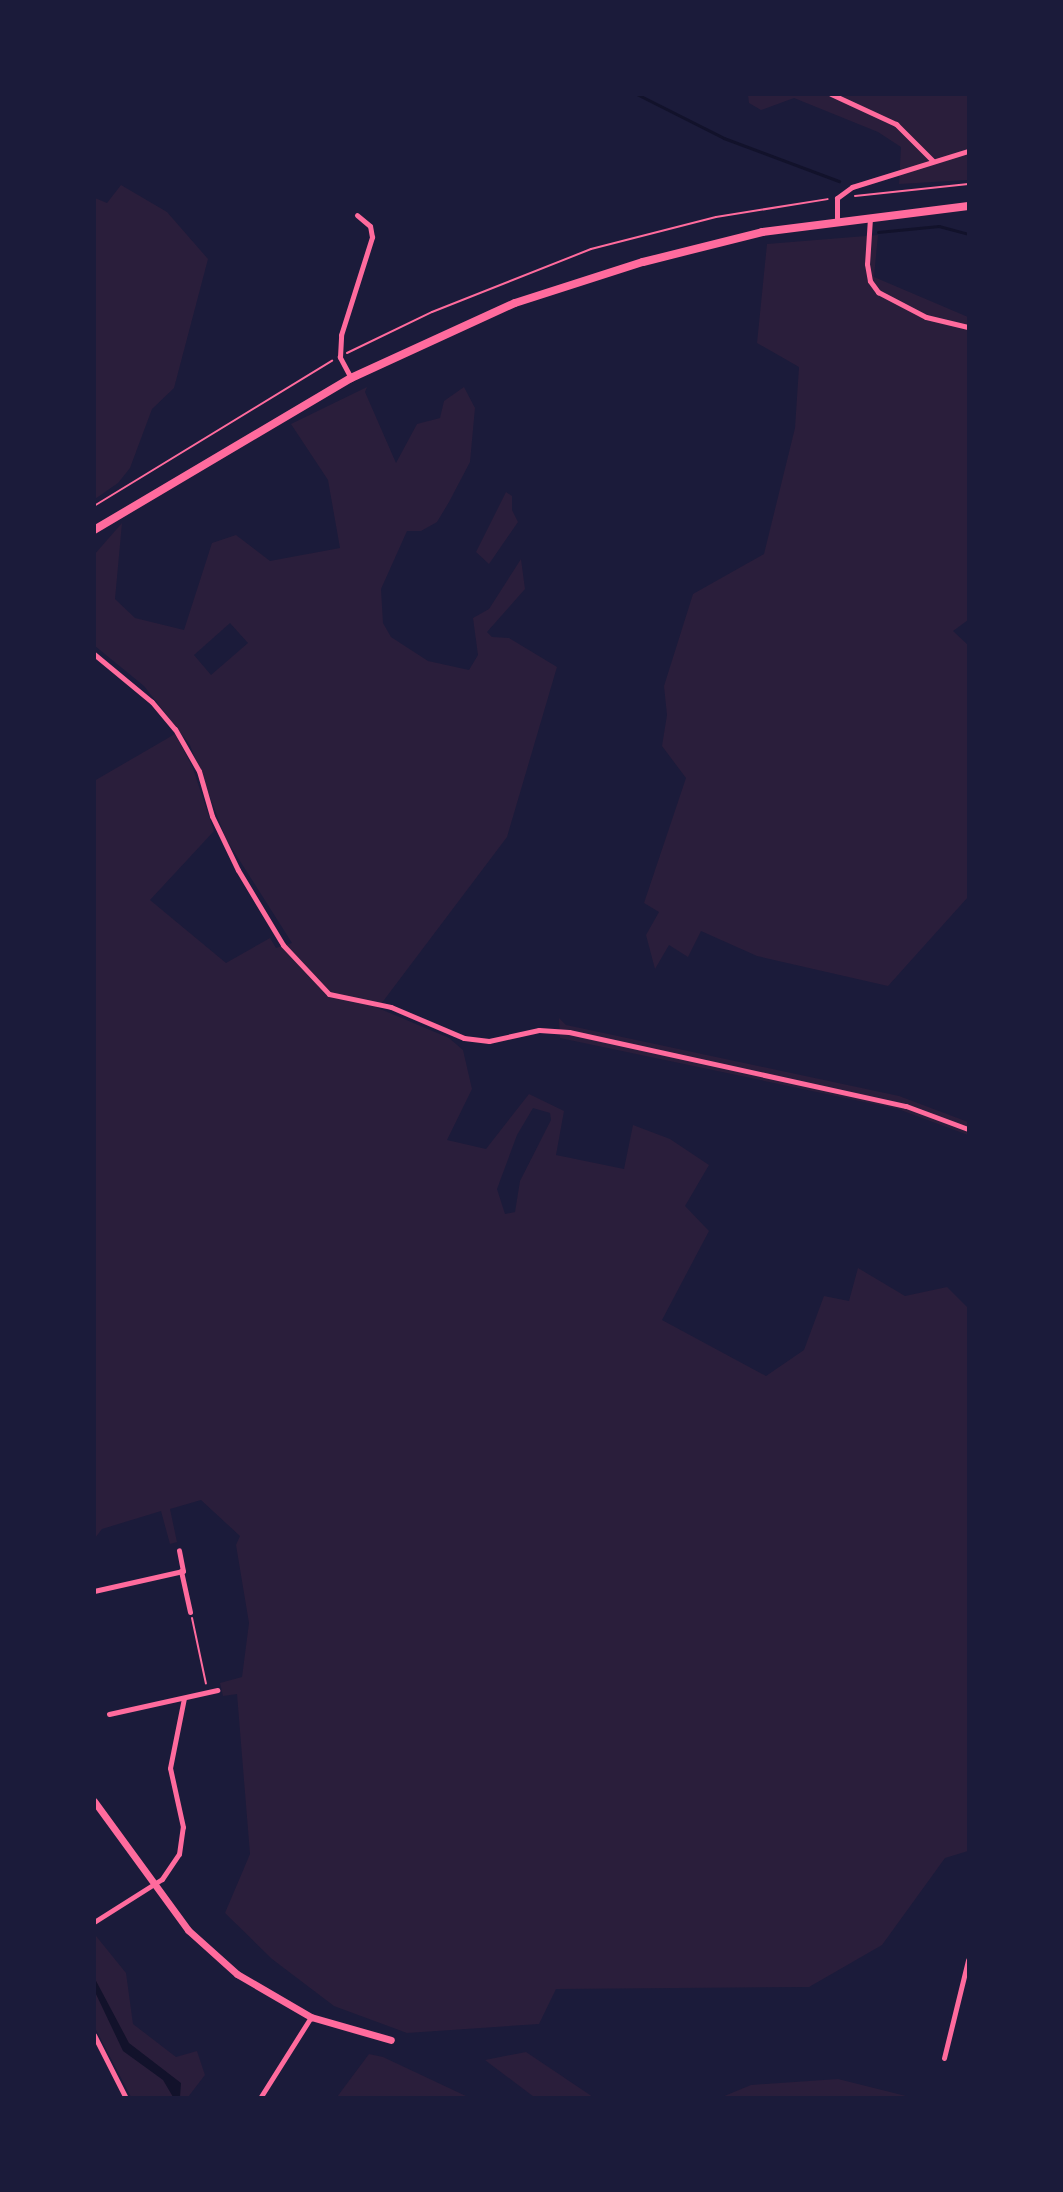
<!DOCTYPE html>
<style>
body{margin:0}
#map{position:relative;width:1063px;height:2192px;overflow:hidden;background:#1b1b3a;font-family:"Fira Sans Condensed",sans-serif}
div>[style]{position:absolute}
.green>*{inset:0;background:#2a1e3b}
.water>*{inset:0;background:#12122b}
.stream>*{height:2.5px;margin:-1.25px;padding:0 1.25px;transform-origin:1.25px;border-radius:1.25px;background:#12122b}
.path>*{height:2px;margin:-1px;padding:0 1px;transform-origin:1px;border-radius:1px;background:#ff6b9d}
.minor>*{height:5px;margin:-2.5px;padding:0 2.5px;transform-origin:2.5px;border-radius:2.5px;background:#ff6b9d}
.tertiary>*{height:7px;margin:-3.5px;padding:0 3.5px;transform-origin:3.5px;border-radius:3.5px;background:#ff6b9d}
.secondary>*{height:8px;margin:-4px;padding:0 4px;transform-origin:4px;border-radius:4px;background:#ff6b9d}
span{translate:-50% -50%;white-space:nowrap;text-align:center;line-height:1.15;-webkit-text-stroke:7px #1b1b3a;paint-order:stroke}
.frame{position:absolute;inset:0;border:96px solid #1b1b3a;pointer-events:none}
</style>
<div id="map">
<div class="green">
<i style="clip-path:polygon(748px 95px,968px 95px,968px 180px,899px 184px,901px 147px,878px 132px,794px 98px,761px 110px,749px 103px)"></i>
<i style="clip-path:polygon(121px 185px,167px 212px,208px 259px,174px 388px,152px 409px,130px 468px,118px 483px,95px 499px,95px 198px,107px 203px)"></i>
<i style="clip-path:polygon(878px 235px,874px 277px,968px 317px,968px 620px,953px 631px,968px 645px,968px 897px,888px 986px,757px 956px,701px 931px,688px 957px,669px 945px,655px 969px,646px 935px,659px 912px,644px 903px,686px 778px,662px 746px,667px 715px,664px 686px,693px 594px,764px 554px,795px 428px,799px 367px,757px 343px,767px 244px)"></i>
<i style="clip-path:polygon(evenodd,367px 387px,365px 392px,396px 463px,417px 424px,440px 418px,444px 401px,464px 387px,475px 408px,470px 462px,449px 502px,437px 522px,421px 531px,407px 531px,381px 589px,383px 623px,391px 637px,428px 661px,469px 670px,478px 655px,473px 618px,489px 609px,521px 559px,525px 589px,487px 632px,492px 637px,509px 638px,557px 667px,507px 837px,378px 1008px,449px 1038px,463px 1050px,472px 1089px,447px 1140px,486px 1149px,529px 1094px,564px 1111px,556px 1155px,624px 1169px,633px 1125px,670px 1139px,709px 1165px,685px 1206px,709px 1231px,662px 1320px,766px 1376px,804px 1350px,824px 1296px,849px 1301px,858px 1268px,905px 1296px,947px 1287px,968px 1308px,968px 1851px,945px 1858px,882px 1945px,809px 1987px,556px 1989px,539px 2024px,407px 2033px,334px 2006px,272px 1959px,225px 1913px,250px 1854px,237px 1694px,223px 1696px,220px 1683px,242px 1677px,249px 1623px,236px 1545px,240px 1536px,201px 1500px,170px 1509px,177px 1542px,170px 1544px,161px 1511px,102px 1529px,95px 1538px,94px 781px,175px 734px,192px 766px,214px 831px,150px 900px,226px 963px,270px 938px,276px 948px,292px 943px,226px 839px,190px 745px,144px 686px,95px 646px,94px 555px,122px 523px,115px 599px,135px 618px,184px 630px,212px 543px,236px 535px,270px 561px,340px 548px,328px 480px,291px 424px,367px 387px,230px 623px,248px 643px,211px 675px,194px 655px,230px 623px,367px 387px,533px 1108px,550px 1113px,551px 1120px,520px 1181px,515px 1212px,505px 1214px,497px 1189px,517px 1135px,533px 1108px)"></i>
<i style="clip-path:polygon(506px 492px,512px 496px,512px 510px,518px 522px,489px 564px,476px 552px)"></i>
<i style="clip-path:polygon(559px 1018px,566px 1025px,899px 1096px,968px 1122px,968px 1135px,898px 1109px,560px 1038px)"></i>
<i style="clip-path:polygon(96px 1936px,126px 1973px,133px 2024px,176px 2057px,197px 2051px,205px 2075px,188px 2097px,131px 2097px,95px 2028px)"></i>
<i style="clip-path:polygon(526px 2052px,593px 2097px,534px 2097px,485px 2060px)"></i>
<i style="clip-path:polygon(369px 2054px,383px 2057px,468px 2097px,337px 2097px)"></i>
<i style="clip-path:polygon(838px 2079px,910px 2097px,722px 2097px,751px 2085px)"></i>
</div>
<div class="water">
<i style="clip-path:polygon(94px 1977px,129px 2043px,181px 2083px,180px 2097px,173px 2097px,163px 2080px,123px 2051px,95px 1992px)"></i>
</div>
<div class="stream">
<i style="left:637px;top:94px;width:97px;rotate:26.8deg"></i>
<i style="left:724px;top:138px;width:123px;rotate:20.5deg"></i>
<i style="left:878px;top:232px;width:61px;rotate:-5.6deg"></i>
<i style="left:939px;top:226px;width:30px;rotate:15deg"></i>
</div>
<div class="path">
<i style="left:855px;top:196px;width:114px;rotate:-6.1deg"></i>
<i style="left:347px;top:353px;width:94px;rotate:-25.8deg"></i>
<i style="left:432px;top:312px;width:171px;rotate:-21.6deg"></i>
<i style="left:591px;top:249px;width:129px;rotate:-14.4deg"></i>
<i style="left:716px;top:217px;width:113px;rotate:-9.1deg"></i>
<i style="left:94px;top:506px;width:279px;rotate:-31.4deg"></i>
<i style="left:192px;top:1618px;width:67px;rotate:78deg"></i>
</div>
<div class="minor">
<i style="left:831px;top:94px;width:72px;rotate:24.8deg"></i>
<i style="left:896px;top:124px;width:52px;rotate:45deg"></i>
<i style="left:870px;top:218px;width:46px;rotate:93.7deg"></i>
<i style="left:867px;top:264px;width:17px;rotate:80deg"></i>
<i style="left:870px;top:281px;width:14px;rotate:54deg"></i>
<i style="left:878px;top:292px;width:54px;rotate:27.5deg"></i>
<i style="left:926px;top:317px;width:43px;rotate:13.4deg"></i>
<i style="left:837px;top:220px;width:22px;rotate:-90deg"></i>
<i style="left:837px;top:198px;width:19px;rotate:-36deg"></i>
<i style="left:852px;top:187px;width:121px;rotate:-17.2deg"></i>
<i style="left:351px;top:378px;width:24px;rotate:-118deg"></i>
<i style="left:340px;top:357px;width:22px;rotate:-87deg"></i>
<i style="left:341px;top:335px;width:103px;rotate:-72.4deg"></i>
<i style="left:372px;top:237px;width:11px;rotate:-100deg"></i>
<i style="left:370px;top:226px;width:17px;rotate:-140deg"></i>
<i style="left:94px;top:654px;width:75px;rotate:39.6deg"></i>
<i style="left:152px;top:702px;width:35px;rotate:50deg"></i>
<i style="left:175px;top:729px;width:48px;rotate:60.3deg"></i>
<i style="left:199px;top:771px;width:47px;rotate:73.9deg"></i>
<i style="left:212px;top:816px;width:60px;rotate:64.3deg"></i>
<i style="left:238px;top:870px;width:87px;rotate:59deg"></i>
<i style="left:283px;top:945px;width:67px;rotate:46.8deg"></i>
<i style="left:329px;top:994px;width:63px;rotate:11.8deg"></i>
<i style="left:391px;top:1007px;width:79px;rotate:23deg"></i>
<i style="left:464px;top:1038px;width:25px;rotate:7deg"></i>
<i style="left:489px;top:1041px;width:51px;rotate:-12.4deg"></i>
<i style="left:539px;top:1030px;width:30px;rotate:4deg"></i>
<i style="left:569px;top:1032px;width:345px;rotate:12.4deg"></i>
<i style="left:906px;top:1106px;width:66px;rotate:20.4deg"></i>
<i style="left:181px;top:1571px;width:42px;rotate:77.6deg"></i>
<i style="left:94px;top:1591px;width:91px;rotate:-12.7deg"></i>
<i style="left:183px;top:1571px;width:21px;rotate:-101deg"></i>
<i style="left:109px;top:1714px;width:111px;rotate:-12.5deg"></i>
<i style="left:94px;top:1922px;width:80px;rotate:-32.3deg"></i>
<i style="left:162px;top:1879px;width:30px;rotate:-56deg"></i>
<i style="left:179px;top:1854px;width:27px;rotate:-82deg"></i>
<i style="left:183px;top:1827px;width:60px;rotate:-102.4deg"></i>
<i style="left:170px;top:1768px;width:71px;rotate:-78.7deg"></i>
<i style="left:94px;top:2035px;width:71px;rotate:63.1deg"></i>
<i style="left:944px;top:2058px;width:101px;rotate:-76.2deg"></i>
<i style="left:260px;top:2098px;width:96px;rotate:-57.8deg"></i>
</div>
<div class="tertiary">
<i style="left:94px;top:1801px;width:160px;rotate:53.9deg"></i>
<i style="left:188px;top:1930px;width:66px;rotate:41.9deg"></i>
<i style="left:237px;top:1974px;width:86px;rotate:30.2deg"></i>
<i style="left:311px;top:2017px;width:83px;rotate:16deg"></i>
</div>
<div class="secondary">
<i style="left:94px;top:530px;width:299px;rotate:-30.6deg"></i>
<i style="left:351px;top:378px;width:180px;rotate:-24.6deg"></i>
<i style="left:515px;top:303px;width:134px;rotate:-17.8deg"></i>
<i style="left:643px;top:262px;width:123px;rotate:-14.1deg"></i>
<i style="left:762px;top:232px;width:208px;rotate:-7.2deg"></i>
</div>
<div class="frame"></div>
</div>
